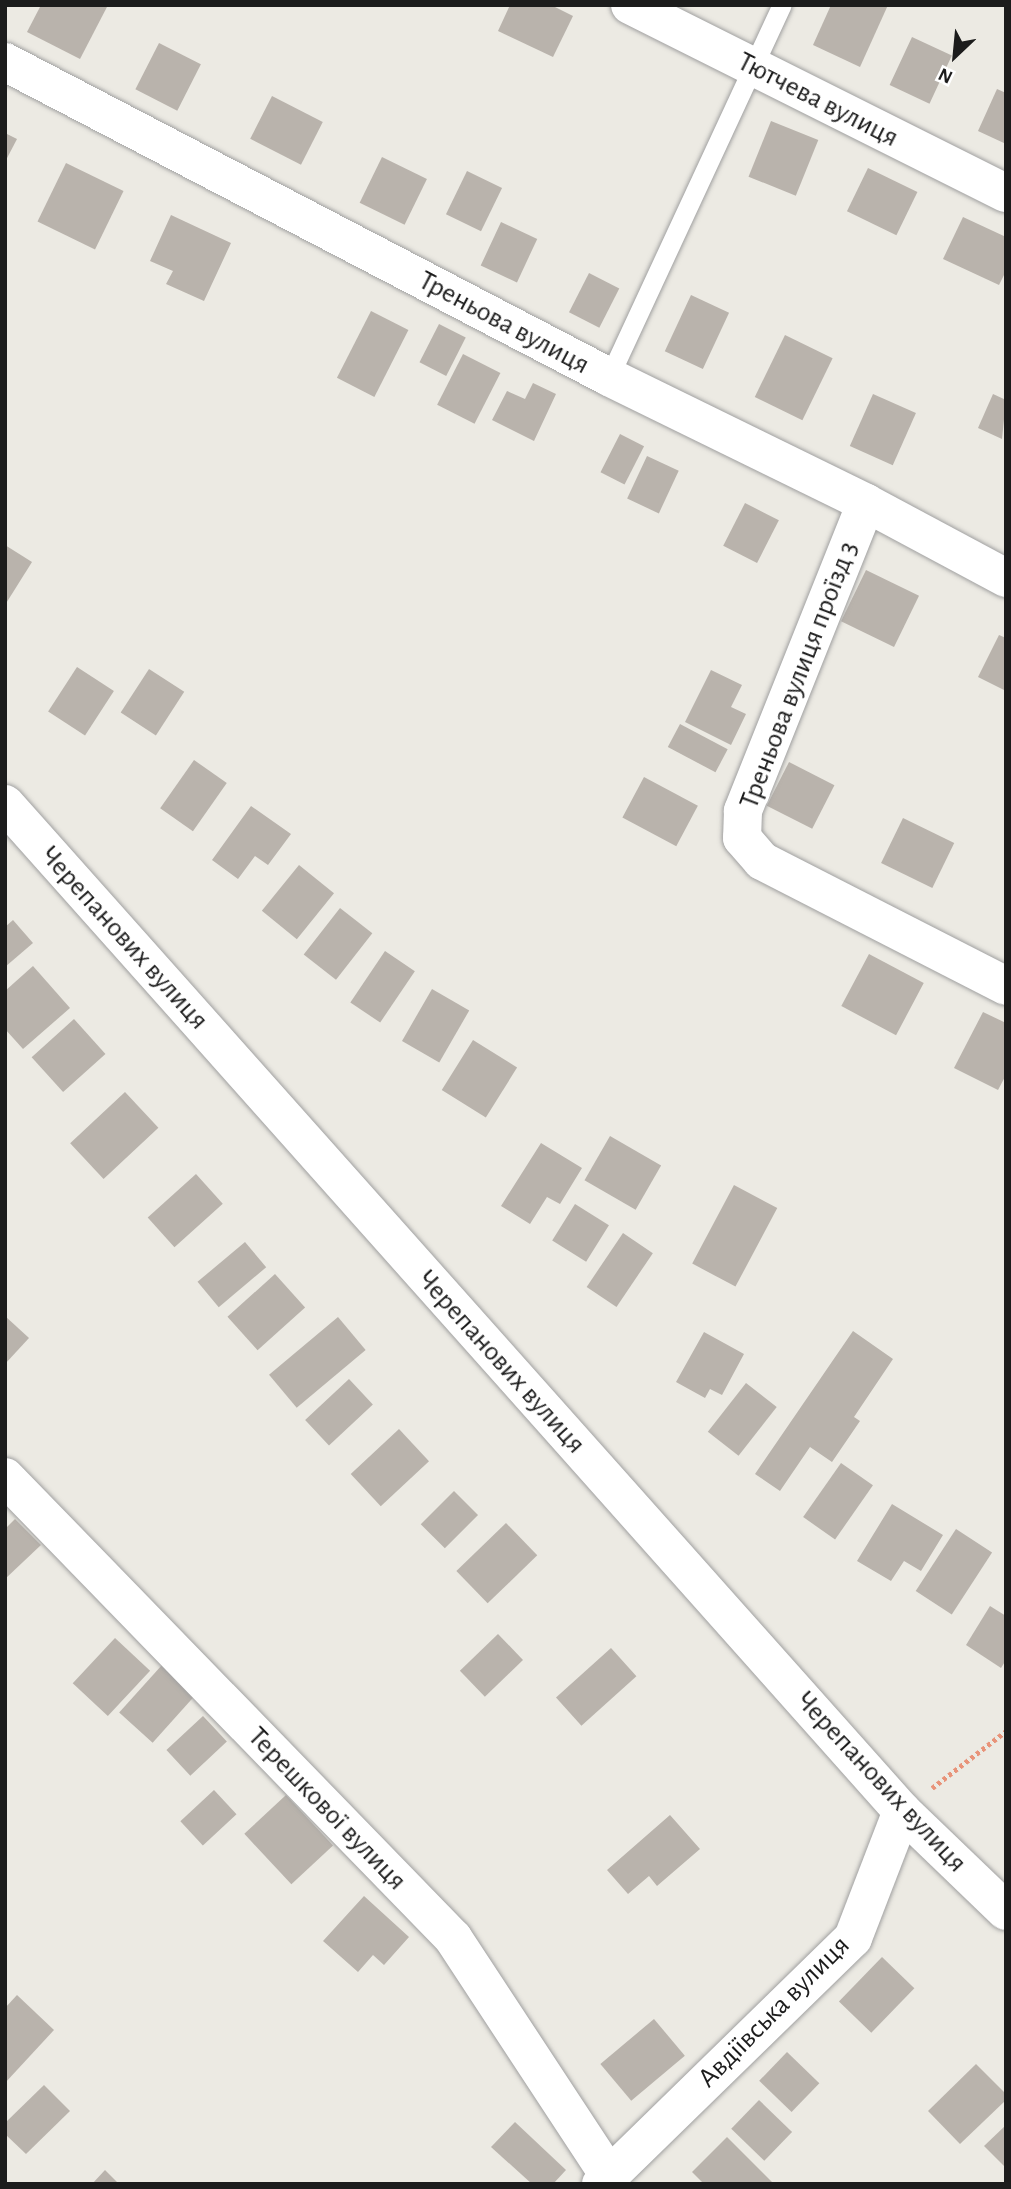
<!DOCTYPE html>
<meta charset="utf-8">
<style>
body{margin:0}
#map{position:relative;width:1011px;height:2189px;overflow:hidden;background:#eceae3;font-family:"Alegreya Sans",sans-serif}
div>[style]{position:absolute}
.building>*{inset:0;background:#b9b3ac;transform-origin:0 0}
.path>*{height:4.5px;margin-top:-2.25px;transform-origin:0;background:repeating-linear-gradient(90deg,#e89379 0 3.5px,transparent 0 7px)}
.roads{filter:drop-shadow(0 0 2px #a0a0a0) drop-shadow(0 0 2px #a0a0a0)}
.lane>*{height:19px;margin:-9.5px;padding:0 9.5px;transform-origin:9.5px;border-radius:9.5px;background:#fff}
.street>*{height:38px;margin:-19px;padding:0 19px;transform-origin:19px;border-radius:19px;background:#fff}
span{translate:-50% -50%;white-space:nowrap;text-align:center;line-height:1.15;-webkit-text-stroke:6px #fff;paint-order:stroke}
.street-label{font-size:28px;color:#1c1c1c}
.frame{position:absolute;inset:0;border:7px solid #1c1c1c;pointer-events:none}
.north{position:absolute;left:920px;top:21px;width:70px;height:70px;-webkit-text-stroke:5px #fff;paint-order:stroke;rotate:206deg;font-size:19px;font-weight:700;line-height:28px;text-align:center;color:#1c1c1c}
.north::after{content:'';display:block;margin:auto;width:24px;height:32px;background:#1c1c1c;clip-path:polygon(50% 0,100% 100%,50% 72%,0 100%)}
</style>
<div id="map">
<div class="building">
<i style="clip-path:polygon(41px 5px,108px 5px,80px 59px,27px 32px)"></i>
<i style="clip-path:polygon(510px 5px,551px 5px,573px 16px,553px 57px,498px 31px)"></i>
<i style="clip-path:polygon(831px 5px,888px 5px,860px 67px,813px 45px)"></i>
<i style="left:912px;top:37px;width:44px;height:53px;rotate:25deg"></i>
<i style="left:159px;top:43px;width:47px;height:52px;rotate:27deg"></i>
<i style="clip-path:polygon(997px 89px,1006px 93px,1006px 144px,978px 131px)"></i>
<i style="left:272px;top:96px;width:57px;height:48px;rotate:27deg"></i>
<i style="left:771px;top:121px;width:51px;height:60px;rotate:22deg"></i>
<i style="clip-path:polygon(5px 133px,17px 139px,5px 162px)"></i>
<i style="left:382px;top:157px;width:50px;height:51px;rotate:26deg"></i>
<i style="left:66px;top:163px;width:64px;height:65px;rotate:26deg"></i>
<i style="left:868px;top:168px;width:55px;height:48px;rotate:26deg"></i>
<i style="left:467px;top:171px;width:39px;height:48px;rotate:26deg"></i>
<i style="clip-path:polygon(171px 215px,231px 243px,204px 301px,166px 284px,173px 271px,150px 261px)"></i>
<i style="clip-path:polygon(963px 217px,1006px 237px,1006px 271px,999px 285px,943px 259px)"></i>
<i style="left:501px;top:222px;width:40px;height:48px;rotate:25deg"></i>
<i style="left:589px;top:273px;width:34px;height:44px;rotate:27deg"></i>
<i style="left:691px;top:295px;width:42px;height:62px;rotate:25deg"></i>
<i style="left:371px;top:311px;width:42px;height:75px;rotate:27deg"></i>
<i style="left:439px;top:324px;width:30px;height:43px;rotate:27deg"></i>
<i style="left:785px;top:335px;width:53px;height:69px;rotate:26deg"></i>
<i style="left:463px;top:354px;width:42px;height:57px;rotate:27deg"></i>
<i style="clip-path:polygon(533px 383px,556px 394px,534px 441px,492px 420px,507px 391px,525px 399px)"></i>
<i style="left:873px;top:394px;width:47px;height:57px;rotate:24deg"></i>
<i style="clip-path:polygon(993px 394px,1006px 400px,1002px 439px,978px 428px)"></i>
<i style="left:620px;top:434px;width:27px;height:43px;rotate:27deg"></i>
<i style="left:647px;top:456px;width:35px;height:47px;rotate:25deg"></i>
<i style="left:745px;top:503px;width:38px;height:48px;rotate:27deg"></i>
<i style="clip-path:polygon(5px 545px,32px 562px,5px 605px)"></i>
<i style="left:866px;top:570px;width:59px;height:57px;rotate:26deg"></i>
<i style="clip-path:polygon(999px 635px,1006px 638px,1006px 691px,978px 677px)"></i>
<i style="left:77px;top:667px;width:44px;height:53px;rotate:33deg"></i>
<i style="left:149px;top:669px;width:42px;height:52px;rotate:33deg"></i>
<i style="clip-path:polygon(711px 670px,742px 685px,731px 707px,746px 714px,731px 745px,685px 722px)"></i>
<i style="left:680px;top:724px;width:54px;height:26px;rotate:28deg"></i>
<i style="left:194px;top:760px;width:40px;height:59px;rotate:35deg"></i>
<i style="left:789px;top:762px;width:51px;height:49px;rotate:27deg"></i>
<i style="left:644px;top:777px;width:61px;height:46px;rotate:28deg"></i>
<i style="clip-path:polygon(251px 806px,291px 834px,268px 865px,255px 856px,238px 879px,212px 860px)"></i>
<i style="left:903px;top:818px;width:57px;height:50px;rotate:26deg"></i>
<i style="left:299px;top:865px;width:45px;height:59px;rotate:39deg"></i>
<i style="left:340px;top:908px;width:41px;height:59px;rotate:38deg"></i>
<i style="clip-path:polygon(13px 920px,33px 943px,5px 967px,5px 927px)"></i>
<i style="left:385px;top:951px;width:36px;height:62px;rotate:34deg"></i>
<i style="left:869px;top:954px;width:62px;height:59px;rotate:28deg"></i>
<i style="clip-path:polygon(33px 966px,70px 1008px,23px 1049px,5px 1029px,5px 991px)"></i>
<i style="left:432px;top:989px;width:43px;height:60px;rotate:30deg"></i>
<i style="clip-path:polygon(983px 1012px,1006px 1023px,1006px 1075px,998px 1090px,954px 1068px)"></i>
<i style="left:74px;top:1019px;width:47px;height:57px;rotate:48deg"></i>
<i style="left:473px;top:1040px;width:52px;height:59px;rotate:32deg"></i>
<i style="left:125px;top:1092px;width:49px;height:75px;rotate:47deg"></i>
<i style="left:610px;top:1136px;width:59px;height:51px;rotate:30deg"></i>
<i style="clip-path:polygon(541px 1143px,582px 1168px,560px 1204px,547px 1197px,530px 1224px,501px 1206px)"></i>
<i style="left:196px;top:1174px;width:40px;height:65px;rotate:48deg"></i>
<i style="left:734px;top:1185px;width:49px;height:89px;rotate:28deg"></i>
<i style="left:575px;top:1204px;width:40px;height:43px;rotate:32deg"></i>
<i style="left:623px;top:1233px;width:36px;height:65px;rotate:34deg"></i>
<i style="left:245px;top:1242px;width:33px;height:62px;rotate:50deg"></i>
<i style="left:275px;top:1274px;width:45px;height:64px;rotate:48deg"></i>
<i style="clip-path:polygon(5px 1316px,29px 1338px,5px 1364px)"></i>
<i style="left:338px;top:1317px;width:43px;height:90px;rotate:50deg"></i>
<i style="clip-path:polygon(853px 1331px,893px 1359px,854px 1417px,860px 1421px,832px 1462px,810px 1447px,780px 1491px,755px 1474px)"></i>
<i style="clip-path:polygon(704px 1332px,744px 1354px,722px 1395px,710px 1389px,705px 1398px,676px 1382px)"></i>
<i style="left:349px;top:1379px;width:35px;height:60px;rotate:47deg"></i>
<i style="left:746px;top:1383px;width:39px;height:62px;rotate:38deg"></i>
<i style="left:399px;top:1429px;width:44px;height:66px;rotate:47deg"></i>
<i style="left:841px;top:1463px;width:39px;height:66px;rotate:35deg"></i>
<i style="left:454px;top:1491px;width:34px;height:47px;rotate:45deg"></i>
<i style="clip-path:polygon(892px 1504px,943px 1535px,921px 1571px,904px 1561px,891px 1581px,857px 1561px)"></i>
<i style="clip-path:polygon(15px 1519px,41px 1545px,5px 1579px,5px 1529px)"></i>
<i style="left:506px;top:1523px;width:45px;height:69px;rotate:46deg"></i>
<i style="left:956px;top:1529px;width:43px;height:74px;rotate:33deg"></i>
<i style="clip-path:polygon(990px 1606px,1006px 1616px,1006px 1660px,1001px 1668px,966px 1645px)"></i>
<i style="left:498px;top:1634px;width:36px;height:53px;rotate:46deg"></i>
<i style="left:115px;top:1638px;width:48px;height:62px;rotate:43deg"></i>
<i style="left:611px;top:1648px;width:38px;height:74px;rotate:48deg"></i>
<i style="left:162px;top:1665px;width:45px;height:64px;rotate:42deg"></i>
<i style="left:203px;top:1716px;width:35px;height:50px;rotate:47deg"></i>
<i style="left:214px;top:1790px;width:33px;height:46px;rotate:47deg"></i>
<i style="left:286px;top:1795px;width:69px;height:57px;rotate:47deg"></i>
<i style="clip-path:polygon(670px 1815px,700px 1849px,657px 1886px,649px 1876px,628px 1894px,607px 1870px)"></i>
<i style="clip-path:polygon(364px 1896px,409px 1937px,384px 1965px,373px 1955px,358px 1972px,323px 1941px)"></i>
<i style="left:882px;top:1957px;width:45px;height:62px;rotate:44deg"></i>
<i style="clip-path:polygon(17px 1995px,54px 2030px,5px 2083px,5px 2008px)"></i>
<i style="left:654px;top:2019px;width:48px;height:70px;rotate:50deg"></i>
<i style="left:787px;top:2052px;width:45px;height:40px;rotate:44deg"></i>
<i style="clip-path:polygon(976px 2064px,1006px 2094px,1006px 2100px,960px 2144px,928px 2111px)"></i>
<i style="clip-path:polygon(44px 2085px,70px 2111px,26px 2154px,5px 2134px,5px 2123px)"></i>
<i style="left:759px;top:2100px;width:46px;height:40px;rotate:44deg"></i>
<i style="clip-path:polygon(515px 2122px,566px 2170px,553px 2184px,532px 2184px,491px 2147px)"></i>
<i style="clip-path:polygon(1006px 2125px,1006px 2168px,984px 2146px)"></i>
<i style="clip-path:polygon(727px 2137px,774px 2184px,704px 2184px,692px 2172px)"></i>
<i style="clip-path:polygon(105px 2170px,119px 2184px,92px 2184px)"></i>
</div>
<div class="path">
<i style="left:932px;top:1788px;width:93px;rotate:-37.6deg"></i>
</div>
<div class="roads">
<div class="lane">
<i style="left:609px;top:377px;width:410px;rotate:-65.1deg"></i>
</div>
<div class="street">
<i style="left:630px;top:5px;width:420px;rotate:26.6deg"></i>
<i style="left:5px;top:62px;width:681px;rotate:27.54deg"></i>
<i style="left:609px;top:377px;width:286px;rotate:26.1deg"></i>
<i style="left:866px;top:503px;width:159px;rotate:28.2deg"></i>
<i style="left:866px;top:503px;width:332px;rotate:111.8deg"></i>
<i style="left:743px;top:811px;width:27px;rotate:92deg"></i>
<i style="left:742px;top:838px;width:30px;rotate:49deg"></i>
<i style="left:762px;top:861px;width:274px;rotate:27.1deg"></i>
<i style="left:5px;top:804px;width:1349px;rotate:48.31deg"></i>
<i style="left:902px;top:1811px;width:144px;rotate:43.9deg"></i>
<i style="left:5px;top:1477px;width:643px;rotate:45.82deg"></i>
<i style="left:453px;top:1938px;width:282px;rotate:56.7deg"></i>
<i style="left:601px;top:2184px;width:352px;rotate:-44.3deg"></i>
<i style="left:853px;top:1938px;width:136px;rotate:-68.9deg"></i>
</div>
</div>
<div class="street-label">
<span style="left:818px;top:100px;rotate:27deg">Тютчева вулиця</span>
<span style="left:504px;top:323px;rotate:28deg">Треньова вулиця</span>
<span style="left:799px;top:675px;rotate:-69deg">Треньова вулиця проїзд 3</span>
<span style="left:124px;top:938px;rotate:48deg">Черепанових вулиця</span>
<span style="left:501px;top:1362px;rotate:48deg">Черепанових вулиця</span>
<span style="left:881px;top:1782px;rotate:47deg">Черепанових вулиця</span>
<span style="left:327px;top:1809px;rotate:46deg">Терешкової вулиця</span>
<span style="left:774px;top:2012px;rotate:-45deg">Авдіївська вулиця</span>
</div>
<div class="frame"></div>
<div class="north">N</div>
</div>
